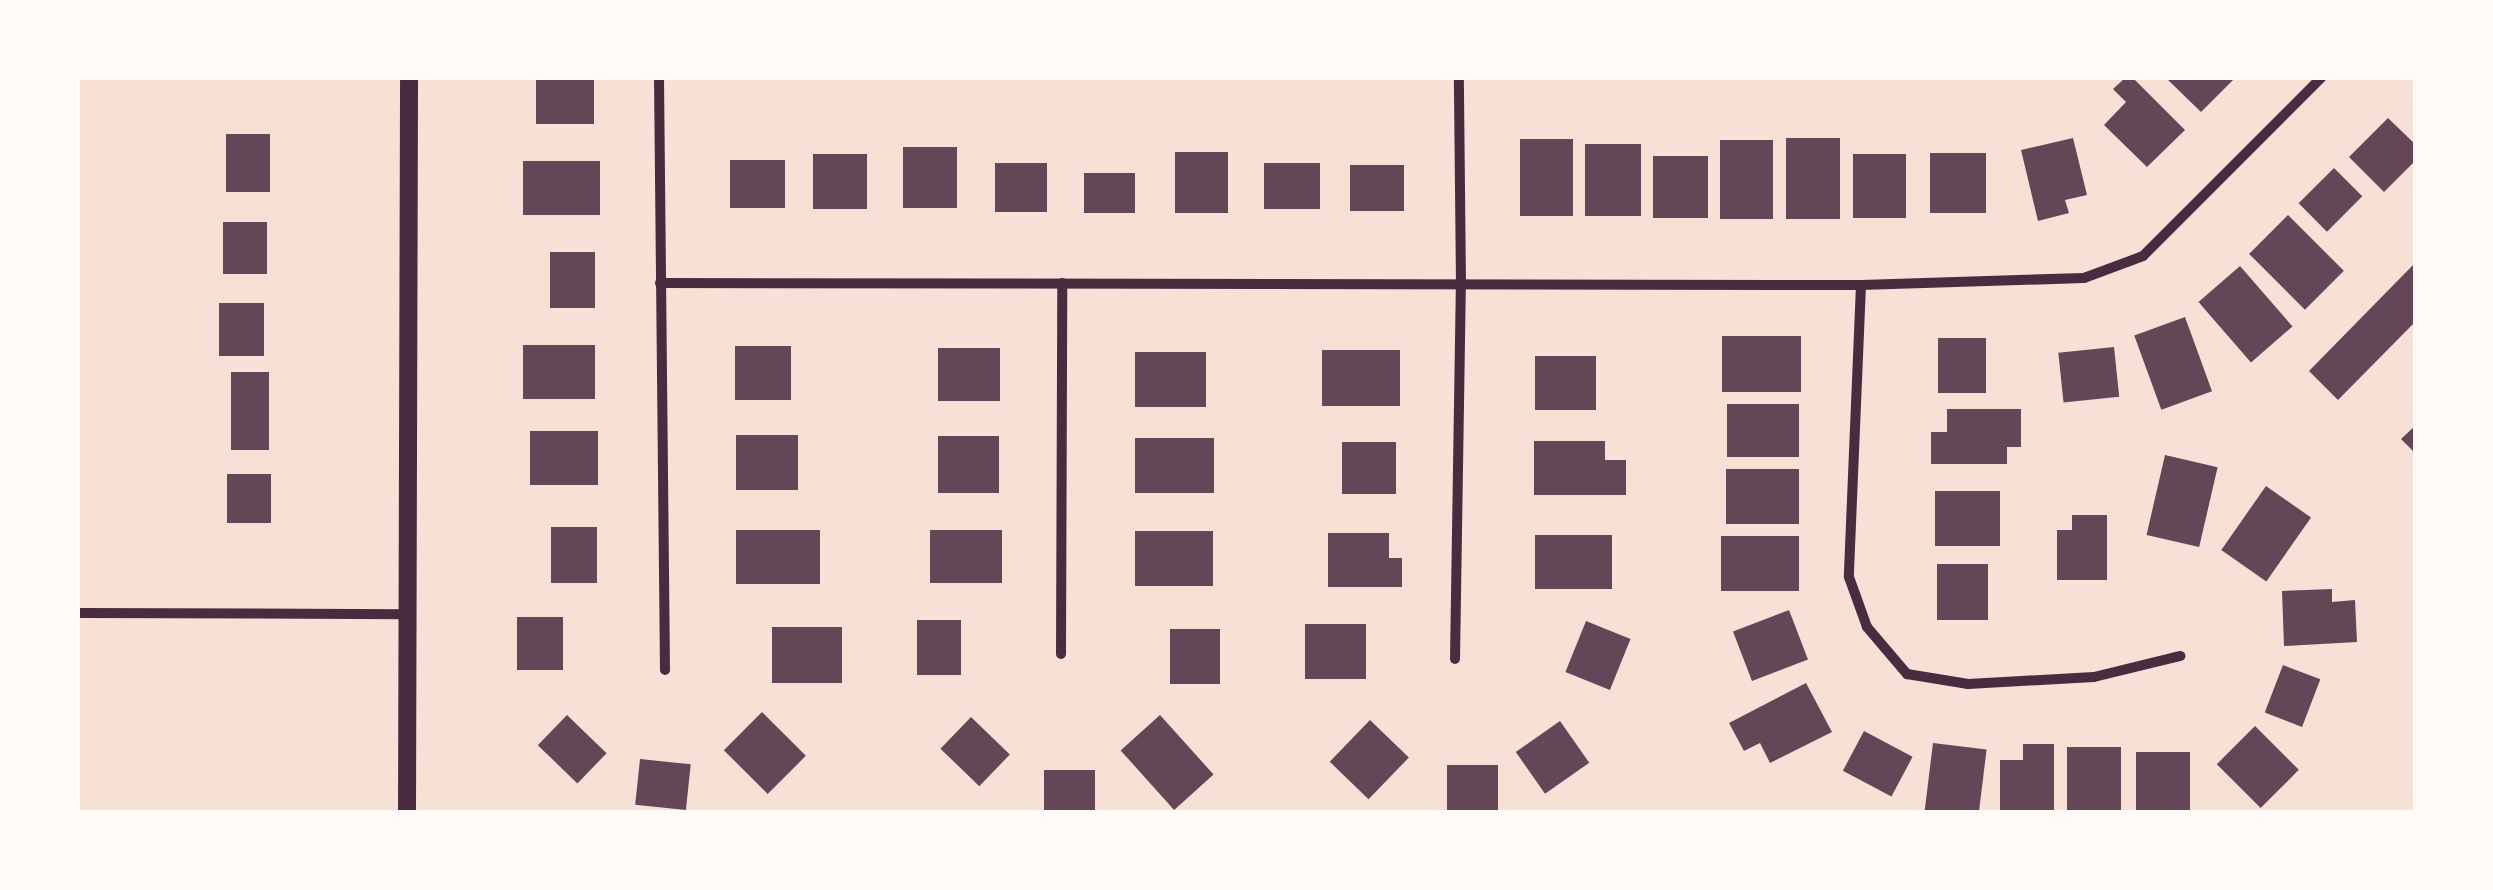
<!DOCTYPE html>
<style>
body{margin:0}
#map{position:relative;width:2493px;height:890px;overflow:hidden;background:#f7e1d7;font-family:"Fira Sans",sans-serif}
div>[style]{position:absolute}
.building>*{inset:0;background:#644757;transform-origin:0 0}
.minor>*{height:10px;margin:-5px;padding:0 5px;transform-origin:5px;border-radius:5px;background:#4a2c40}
.secondary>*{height:18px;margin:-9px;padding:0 9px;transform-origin:9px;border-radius:9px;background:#4a2c40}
span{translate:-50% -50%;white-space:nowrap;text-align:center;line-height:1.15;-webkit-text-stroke:9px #fffaf5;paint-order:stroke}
.frame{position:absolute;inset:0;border:80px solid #fffaf5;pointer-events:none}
</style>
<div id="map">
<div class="building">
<i style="left:536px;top:78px;width:58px;height:46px"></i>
<i style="clip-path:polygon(2125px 78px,2133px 78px,2185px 130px,2147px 167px,2104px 125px,2126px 102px,2113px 89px)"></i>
<i style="clip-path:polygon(2166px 78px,2235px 78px,2201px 112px)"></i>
<i style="clip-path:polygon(2388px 118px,2416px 145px,2416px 160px,2384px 192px,2349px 157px)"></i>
<i style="left:226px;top:134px;width:44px;height:58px"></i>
<i style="left:1786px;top:138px;width:54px;height:81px"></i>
<i style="clip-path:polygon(2073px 138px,2087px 195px,2065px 200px,2069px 213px,2038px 221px,2021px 150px)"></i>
<i style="left:1520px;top:139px;width:53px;height:77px"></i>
<i style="left:1720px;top:140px;width:53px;height:79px"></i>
<i style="left:1585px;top:144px;width:56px;height:72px"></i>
<i style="left:903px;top:147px;width:54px;height:61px"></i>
<i style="left:1175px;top:152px;width:53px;height:61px"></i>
<i style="left:1930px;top:153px;width:56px;height:60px"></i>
<i style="left:813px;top:154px;width:54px;height:55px"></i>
<i style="left:1853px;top:154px;width:53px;height:64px"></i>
<i style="left:1653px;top:156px;width:55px;height:62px"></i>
<i style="left:730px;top:160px;width:55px;height:48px"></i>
<i style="left:523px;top:161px;width:77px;height:54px"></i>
<i style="left:995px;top:163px;width:52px;height:49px"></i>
<i style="left:1264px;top:163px;width:56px;height:46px"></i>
<i style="left:1350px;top:165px;width:54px;height:46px"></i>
<i style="left:2334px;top:168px;width:40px;height:50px;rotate:45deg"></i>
<i style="left:1084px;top:173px;width:51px;height:40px"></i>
<i style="left:2288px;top:215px;width:79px;height:55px;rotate:45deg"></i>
<i style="left:223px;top:222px;width:44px;height:52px"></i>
<i style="left:550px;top:252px;width:45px;height:56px"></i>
<i style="clip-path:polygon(2416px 262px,2416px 321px,2338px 400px,2309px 371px)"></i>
<i style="left:2240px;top:266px;width:80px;height:55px;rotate:49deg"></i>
<i style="left:219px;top:303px;width:45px;height:53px"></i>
<i style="left:2185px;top:317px;width:79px;height:54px;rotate:70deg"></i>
<i style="left:1722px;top:336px;width:79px;height:56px"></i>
<i style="left:1938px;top:338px;width:48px;height:55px"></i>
<i style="left:523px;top:345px;width:72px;height:54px"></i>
<i style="left:735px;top:346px;width:56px;height:54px"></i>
<i style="left:2114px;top:347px;width:50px;height:56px;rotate:84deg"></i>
<i style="left:938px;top:348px;width:62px;height:53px"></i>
<i style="left:1322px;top:350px;width:78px;height:56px"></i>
<i style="left:1135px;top:352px;width:71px;height:55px"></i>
<i style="left:1535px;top:356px;width:61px;height:54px"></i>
<i style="left:231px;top:372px;width:38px;height:78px"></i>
<i style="left:1727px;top:404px;width:72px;height:53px"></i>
<i style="clip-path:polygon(1947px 409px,2021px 409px,2021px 447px,2007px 447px,2007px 464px,1931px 464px,1931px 432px,1947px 432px)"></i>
<i style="clip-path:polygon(2416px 425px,2416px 454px,2401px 439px)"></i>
<i style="left:530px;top:431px;width:68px;height:54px"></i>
<i style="left:736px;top:435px;width:62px;height:55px"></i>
<i style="left:938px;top:436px;width:61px;height:57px"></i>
<i style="left:1135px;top:438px;width:79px;height:55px"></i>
<i style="clip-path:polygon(1534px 441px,1605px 441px,1605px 460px,1626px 460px,1626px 495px,1534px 495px)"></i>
<i style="left:1342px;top:442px;width:54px;height:52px"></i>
<i style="left:2165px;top:455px;width:54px;height:82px;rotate:13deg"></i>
<i style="left:1726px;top:469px;width:73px;height:55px"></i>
<i style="left:227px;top:474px;width:44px;height:49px"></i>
<i style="left:2266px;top:486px;width:55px;height:78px;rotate:35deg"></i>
<i style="left:1935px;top:491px;width:65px;height:55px"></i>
<i style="clip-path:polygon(2072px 515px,2107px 515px,2107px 580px,2057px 580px,2057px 530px,2072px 530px)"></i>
<i style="left:551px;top:527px;width:46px;height:56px"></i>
<i style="left:736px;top:530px;width:84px;height:54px"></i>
<i style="left:930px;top:530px;width:72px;height:53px"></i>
<i style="left:1135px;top:531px;width:78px;height:55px"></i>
<i style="clip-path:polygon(1328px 533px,1389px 533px,1389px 558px,1402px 558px,1402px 587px,1328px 587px)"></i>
<i style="left:1535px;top:535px;width:77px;height:54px"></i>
<i style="left:1721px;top:536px;width:78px;height:55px"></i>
<i style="left:1937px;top:564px;width:51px;height:56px"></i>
<i style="clip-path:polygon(2332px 589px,2332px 602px,2355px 600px,2357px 642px,2284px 646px,2282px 591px)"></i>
<i style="left:1789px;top:610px;width:53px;height:60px;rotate:69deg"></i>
<i style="left:517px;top:617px;width:46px;height:53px"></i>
<i style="left:917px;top:620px;width:44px;height:55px"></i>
<i style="left:1586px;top:621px;width:48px;height:55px;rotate:22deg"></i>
<i style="left:1305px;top:624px;width:61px;height:55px"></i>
<i style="left:772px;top:627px;width:70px;height:56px"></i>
<i style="left:1170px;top:629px;width:50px;height:55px"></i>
<i style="left:2283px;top:665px;width:40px;height:51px;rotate:21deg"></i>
<i style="clip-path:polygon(1806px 683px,1832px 732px,1770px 763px,1760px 743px,1744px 751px,1729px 723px)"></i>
<i style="left:762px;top:712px;width:62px;height:54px;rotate:45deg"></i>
<i style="left:567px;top:715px;width:55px;height:42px;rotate:44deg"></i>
<i style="left:1160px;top:715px;width:80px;height:53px;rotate:48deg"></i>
<i style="left:971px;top:717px;width:54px;height:44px;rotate:44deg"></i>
<i style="left:1370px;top:720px;width:54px;height:58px;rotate:44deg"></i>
<i style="left:1560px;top:721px;width:51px;height:54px;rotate:55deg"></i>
<i style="left:2255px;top:726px;width:62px;height:54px;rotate:45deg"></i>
<i style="left:1864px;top:731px;width:55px;height:45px;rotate:28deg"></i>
<i style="left:1933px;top:743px;width:54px;height:70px;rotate:7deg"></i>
<i style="clip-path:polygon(2023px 744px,2054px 744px,2054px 812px,2000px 812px,2000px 760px,2023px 760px)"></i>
<i style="left:2067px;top:747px;width:54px;height:65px"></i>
<i style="left:2136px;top:752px;width:54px;height:60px"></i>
<i style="left:640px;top:759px;width:51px;height:46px;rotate:6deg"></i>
<i style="left:1447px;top:765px;width:51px;height:47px"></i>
<i style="left:1044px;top:770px;width:51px;height:42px"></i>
</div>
<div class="minor">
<i style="left:659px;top:78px;width:592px;rotate:89.42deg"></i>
<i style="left:660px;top:283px;width:1201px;rotate:0.1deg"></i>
<i style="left:1861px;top:285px;width:223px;rotate:-1.8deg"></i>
<i style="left:2084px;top:278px;width:63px;rotate:-20.4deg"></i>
<i style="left:2143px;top:256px;width:252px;rotate:-45deg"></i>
<i style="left:1861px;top:285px;width:292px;rotate:92.4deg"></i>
<i style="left:1849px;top:577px;width:53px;rotate:70.2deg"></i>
<i style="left:1867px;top:627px;width:62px;rotate:49.6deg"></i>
<i style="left:1907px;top:674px;width:62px;rotate:9.3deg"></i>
<i style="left:1968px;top:684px;width:126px;rotate:-3.2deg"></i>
<i style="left:2094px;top:677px;width:89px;rotate:-13.7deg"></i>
<i style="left:78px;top:613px;width:329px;rotate:0.2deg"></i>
<i style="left:1061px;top:654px;width:371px;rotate:-89.8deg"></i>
<i style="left:1455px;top:659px;width:375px;rotate:-89.1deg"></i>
<i style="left:1461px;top:284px;width:206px;rotate:-90.6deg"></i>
</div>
<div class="secondary">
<i style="left:407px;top:812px;width:734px;rotate:-89.84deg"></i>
</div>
<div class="frame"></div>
</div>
